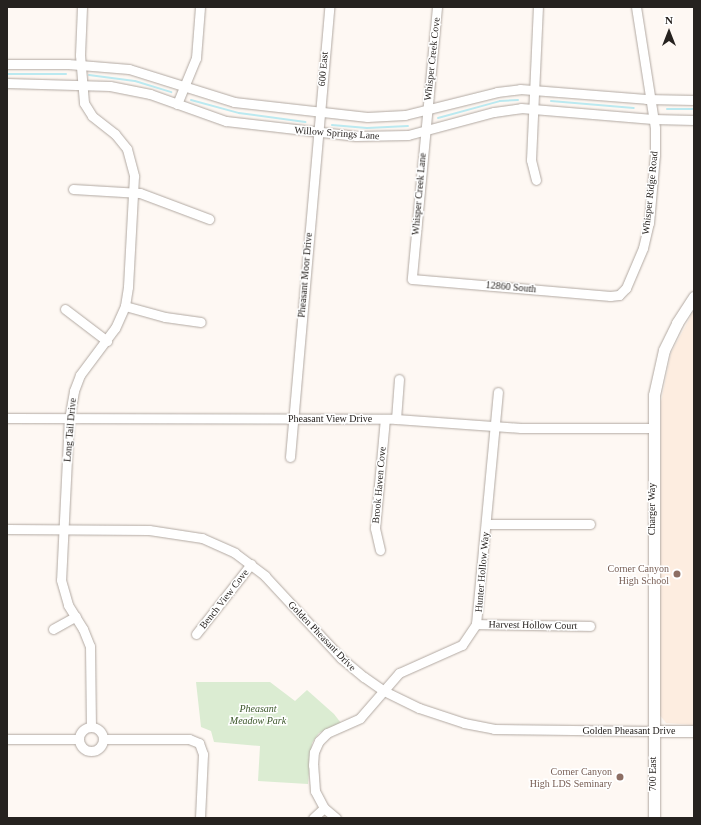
<!DOCTYPE html>
<style>
body{margin:0}
#map{position:relative;width:701px;height:825px;overflow:hidden;background:#fef8f3;font-family:Georgia,serif}
div>[style]{position:absolute}
.built>*{inset:0;background:#fdede0}
.green>*{inset:0;background:#dbecd2}
.stream>*{height:2px;margin:-1px;padding:0 1px;transform-origin:1px;border-radius:1px;background:#bbe9f0}
.roads{filter:drop-shadow(0 0 1px #b2a9a2) drop-shadow(0 0 1px #b2a9a2)}
.minor>*{height:9px;margin:-4.5px;padding:0 4.5px;transform-origin:4.5px;border-radius:4.5px;background:#fff}
.minor>.ring{margin:-4.5px;padding:0;box-sizing:content-box;background:none;border:9px solid #fff;border-radius:50%}
.tertiary>*{height:11px;margin:-5.5px;padding:0 5.5px;transform-origin:5.5px;border-radius:5.5px;background:#fff}
.dots>*{width:11px;height:11px;translate:-50% -50%;box-sizing:border-box;border:2px solid #fff;border-radius:50%}
span{translate:-50% -50%;white-space:nowrap;text-align:center;line-height:1.15;-webkit-text-stroke:3px #fff;paint-order:stroke}
.street-label{font-size:10px;color:#26221f}
.education-label{font-size:10px;color:#785e54}
.right{translate:-100% -50%;text-align:right}
.park-label{font-size:10px;color:#395527;font-style:italic}
.frame{position:absolute;inset:0;border:8px solid #26221f;pointer-events:none}
.north{position:absolute;left:649px;top:12px;width:40px;height:40px;-webkit-text-stroke:3px #fff;paint-order:stroke;rotate:0deg;font-size:11px;font-weight:700;line-height:16px;text-align:center;color:#26221f}
.north::after{content:'';display:block;margin:auto;width:14px;height:18px;background:#26221f;clip-path:polygon(50% 0,100% 100%,50% 72%,0 100%)}
</style>
<div id="map">
<div class="built">
<i style="clip-path:polygon(694px 310px,694px 725px,666px 723px,659px 714px,661px 402px,671px 353px)"></i>
</div>
<div class="green">
<i style="clip-path:polygon(196px 682px,270px 682px,295px 701px,307px 690px,334px 714px,341px 723px,319px 733px,312px 743px,308px 784px,258px 781px,260px 746px,214px 742px,211px 731px,201px 727px)"></i>
</div>
<div class="stream">
<i style="left:7px;top:74px;width:59px"></i>
<i style="left:89px;top:75px;width:46px;rotate:7.4deg"></i>
<i style="left:135px;top:81px;width:38px;rotate:17deg"></i>
<i style="left:191px;top:100px;width:50px;rotate:15.2deg"></i>
<i style="left:239px;top:113px;width:67px;rotate:7.8deg"></i>
<i style="left:551px;top:101px;width:83px;rotate:4.8deg"></i>
<i style="left:667px;top:109px;width:27px"></i>
<i style="left:438px;top:118px;width:64px;rotate:-15.3deg"></i>
<i style="left:500px;top:101px;width:18px;rotate:-3deg"></i>
<i style="left:332px;top:125px;width:35px;rotate:5deg"></i>
<i style="left:367px;top:128px;width:41px;rotate:-2.8deg"></i>
</div>
<div class="roads">
<div class="minor">
<i style="left:82px;top:7px;width:48px;rotate:92.4deg"></i>
<i style="left:80px;top:55px;width:48px;rotate:85.2deg"></i>
<i style="left:84px;top:103px;width:15px;rotate:58deg"></i>
<i style="left:92px;top:116px;width:29px;rotate:38deg"></i>
<i style="left:115px;top:134px;width:19px;rotate:51deg"></i>
<i style="left:127px;top:149px;width:28px;rotate:75deg"></i>
<i style="left:134px;top:176px;width:111px;rotate:93.1deg"></i>
<i style="left:128px;top:287px;width:19px;rotate:99deg"></i>
<i style="left:125px;top:306px;width:24px;rotate:114deg"></i>
<i style="left:115px;top:328px;width:59px;rotate:126.7deg"></i>
<i style="left:80px;top:375px;width:17px;rotate:111deg"></i>
<i style="left:74px;top:391px;width:27px;rotate:100deg"></i>
<i style="left:69px;top:418px;width:162px;rotate:92.8deg"></i>
<i style="left:61px;top:580px;width:26px;rotate:74deg"></i>
<i style="left:68px;top:605px;width:28px;rotate:58deg"></i>
<i style="left:83px;top:629px;width:18px;rotate:68deg"></i>
<i style="left:90px;top:646px;width:80px;rotate:89.3deg"></i>
<i style="left:437px;top:7px;width:273px;rotate:95.3deg"></i>
<i style="left:412px;top:279px;width:199px;rotate:4.9deg"></i>
<i style="left:610px;top:296px;width:9px;rotate:-6deg"></i>
<i style="left:619px;top:295px;width:10px;rotate:-45deg"></i>
<i style="left:626px;top:288px;width:43px;rotate:-67deg"></i>
<i style="left:643px;top:248px;width:26px;rotate:-77deg"></i>
<i style="left:649px;top:223px;width:68px;rotate:-85deg"></i>
<i style="left:655px;top:155px;width:27px;rotate:-90deg"></i>
<i style="left:655px;top:128px;width:122px;rotate:-98.9deg"></i>
<i style="left:7px;top:64px;width:61px"></i>
<i style="left:68px;top:64px;width:61px;rotate:4.7deg"></i>
<i style="left:129px;top:69px;width:110px;rotate:17.4deg"></i>
<i style="left:234px;top:102px;width:134px;rotate:6.4deg"></i>
<i style="left:367px;top:117px;width:38px;rotate:-3deg"></i>
<i style="left:405px;top:115px;width:95px;rotate:-14deg"></i>
<i style="left:497px;top:92px;width:23px;rotate:-7deg"></i>
<i style="left:520px;top:89px;width:126px;rotate:4.5deg"></i>
<i style="left:646px;top:99px;width:48px;rotate:1.2deg"></i>
<i style="left:7px;top:83px;width:103px;rotate:1.7deg"></i>
<i style="left:110px;top:86px;width:41px;rotate:11.3deg"></i>
<i style="left:150px;top:94px;width:81px;rotate:19.6deg"></i>
<i style="left:226px;top:121px;width:131px;rotate:6.6deg"></i>
<i style="left:356px;top:136px;width:52px;rotate:-1.1deg"></i>
<i style="left:408px;top:135px;width:89px;rotate:-15deg"></i>
<i style="left:494px;top:112px;width:27px;rotate:-8deg"></i>
<i style="left:521px;top:108px;width:132px;rotate:4.8deg"></i>
<i style="left:653px;top:119px;width:41px;rotate:1.4deg"></i>
<i style="left:177px;top:104px;width:50px;rotate:-67.6deg"></i>
<i style="left:196px;top:58px;width:51px;rotate:-85.5deg"></i>
<i style="left:536px;top:180px;width:21px;rotate:-104deg"></i>
<i style="left:531px;top:160px;width:153px;rotate:-87.4deg"></i>
<i style="left:73px;top:189px;width:67px;rotate:3.4deg"></i>
<i style="left:140px;top:193px;width:74px;rotate:20.6deg"></i>
<i style="left:125px;top:306px;width:41px;rotate:15.4deg"></i>
<i style="left:165px;top:317px;width:36px;rotate:8deg"></i>
<i style="left:65px;top:309px;width:53px;rotate:37.3deg"></i>
<i style="left:7px;top:418px;width:389px;rotate:0.1deg"></i>
<i style="left:396px;top:419px;width:125px;rotate:4.1deg"></i>
<i style="left:521px;top:428px;width:132px"></i>
<i style="left:396px;top:419px;width:40px;rotate:-85.7deg"></i>
<i style="left:290px;top:457px;width:452px;rotate:-85deg"></i>
<i style="left:486px;top:524px;width:104px"></i>
<i style="left:7px;top:529px;width:142px;rotate:0.4deg"></i>
<i style="left:149px;top:530px;width:54px;rotate:8.6deg"></i>
<i style="left:202px;top:538px;width:36px;rotate:24deg"></i>
<i style="left:235px;top:553px;width:38px;rotate:37deg"></i>
<i style="left:265px;top:576px;width:112px;rotate:47.2deg"></i>
<i style="left:341px;top:658px;width:30px;rotate:40deg"></i>
<i style="left:364px;top:677px;width:24px;rotate:35deg"></i>
<i style="left:384px;top:691px;width:39px;rotate:26deg"></i>
<i style="left:419px;top:708px;width:47px;rotate:18.4deg"></i>
<i style="left:464px;top:723px;width:31px;rotate:11deg"></i>
<i style="left:494px;top:729px;width:159px;rotate:0.7deg"></i>
<i style="left:380px;top:550px;width:23px;rotate:-103deg"></i>
<i style="left:375px;top:528px;width:109px;rotate:-84.8deg"></i>
<i style="left:476px;top:624px;width:114px;rotate:1deg"></i>
<i style="left:53px;top:629px;width:26px;rotate:-29deg"></i>
<i style="left:196px;top:634px;width:89px;rotate:-51.8deg"></i>
<i class="ring" style="left:79px;top:727px;width:15px;height:15px"></i>
<i style="left:7px;top:739px;width:71px"></i>
<i style="left:103px;top:739px;width:86px"></i>
<i style="left:189px;top:739px;width:11px;rotate:22deg"></i>
<i style="left:199px;top:743px;width:12px;rotate:70deg"></i>
<i style="left:203px;top:754px;width:64px;rotate:92.7deg"></i>
<i style="left:313px;top:818px;width:15px;rotate:-42deg"></i>
<i style="left:336px;top:818px;width:16px;rotate:-140deg"></i>
<i style="left:324px;top:808px;width:19px;rotate:-118deg"></i>
<i style="left:315px;top:791px;width:26px;rotate:-94deg"></i>
<i style="left:313px;top:765px;width:13px;rotate:-86deg"></i>
<i style="left:314px;top:752px;width:12px;rotate:-66deg"></i>
<i style="left:319px;top:741px;width:11px;rotate:-45deg"></i>
<i style="left:327px;top:733px;width:36px;rotate:-24deg"></i>
<i style="left:360px;top:718px;width:60px;rotate:-49.1deg"></i>
<i style="left:399px;top:673px;width:69px;rotate:-24deg"></i>
<i style="left:462px;top:645px;width:25px;rotate:-56deg"></i>
<i style="left:476px;top:624px;width:233px;rotate:-84.6deg"></i>
</div>
<div class="tertiary">
<i style="left:653px;top:731px;width:41px"></i>
<i style="left:654px;top:818px;width:423px;rotate:-90deg"></i>
<i style="left:654px;top:395px;width:46px;rotate:-77.5deg"></i>
<i style="left:664px;top:350px;width:30px;rotate:-64deg"></i>
<i style="left:677px;top:323px;width:31px;rotate:-57deg"></i>
</div>
</div>
<div class="dots">
<i style="left:677px;top:574px;background:#8d6e63"></i>
<i style="left:620px;top:777px;background:#8d6e63"></i>
</div>
<div class="street-label">
<span style="left:432px;top:59px;rotate:-84deg">Whisper Creek Cove</span>
<span style="left:323px;top:69px;rotate:-85deg">600 East</span>
<span style="left:337px;top:133px;rotate:4deg">Willow Springs Lane</span>
<span style="left:650px;top:193px;rotate:-84deg">Whisper Ridge Road</span>
<span style="left:419px;top:194px;rotate:-85deg">Whisper Creek Lane</span>
<span style="left:305px;top:275px;rotate:-85deg">Pheasant Moor Drive</span>
<span style="left:511px;top:287px;rotate:5deg">12860 South</span>
<span style="left:330px;top:419px">Pheasant View Drive</span>
<span style="left:70px;top:430px;rotate:-85deg">Long Tail Drive</span>
<span style="left:379px;top:485px;rotate:-85deg">Brook Haven Cove</span>
<span style="left:652px;top:509px;rotate:-90deg">Charger Way</span>
<span style="left:482px;top:572px;rotate:-85deg">Hunter Hollow Way</span>
<span style="left:224px;top:599px;rotate:-52deg">Bench View Cove</span>
<span style="left:533px;top:625px;rotate:1deg">Harvest Hollow Court</span>
<span style="left:322px;top:636px;rotate:46deg">Golden Pheasant Drive</span>
<span style="left:629px;top:731px">Golden Pheasant Drive</span>
<span style="left:653px;top:774px;rotate:-90deg">700 East</span>
</div>
<div class="education-label">
<span class="right" style="left:669px;top:574px">Corner Canyon<br>High School</span>
<span class="right" style="left:612px;top:777px">Corner Canyon<br>High LDS Seminary</span>
</div>
<div class="park-label">
<span style="left:258px;top:714px">Pheasant<br>Meadow Park</span>
</div>
<div class="frame"></div>
<div class="north">N</div>
</div>
